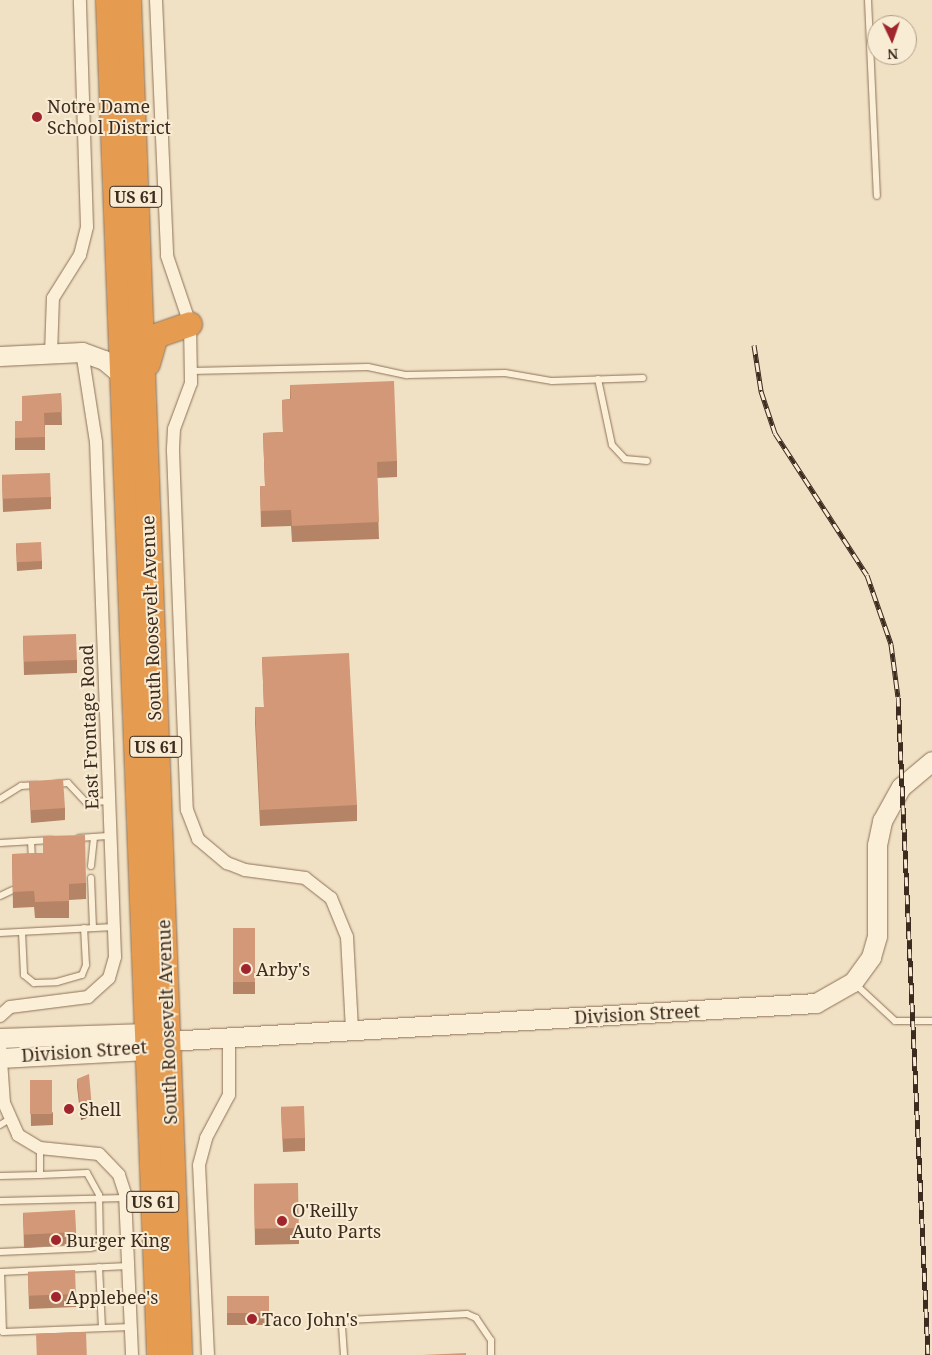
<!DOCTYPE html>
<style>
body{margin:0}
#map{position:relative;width:932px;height:1355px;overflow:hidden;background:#f1e1c4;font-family:"Noto Serif",serif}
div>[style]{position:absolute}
.roads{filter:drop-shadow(0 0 1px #8d7259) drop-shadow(0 0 1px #8d7259)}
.lane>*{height:6px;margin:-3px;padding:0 3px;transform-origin:3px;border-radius:3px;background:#fbefd8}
.street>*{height:12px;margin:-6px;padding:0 6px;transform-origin:6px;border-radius:6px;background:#fbefd8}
.secondary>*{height:19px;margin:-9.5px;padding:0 9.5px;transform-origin:9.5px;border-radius:9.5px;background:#fbefd8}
.highway>*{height:24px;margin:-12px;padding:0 12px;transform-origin:12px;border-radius:12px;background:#e59b50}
.rail>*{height:5px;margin-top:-2.5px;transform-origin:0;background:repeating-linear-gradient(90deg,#f8ecd4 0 9px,#3c2b1e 0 18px);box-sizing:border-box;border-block:1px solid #3c2b1e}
.wall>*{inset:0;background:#b58366;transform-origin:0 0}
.shaded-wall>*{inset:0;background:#936a53}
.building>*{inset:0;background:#d29877;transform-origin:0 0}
.dots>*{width:14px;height:14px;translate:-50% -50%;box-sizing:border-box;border:2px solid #f8ecd4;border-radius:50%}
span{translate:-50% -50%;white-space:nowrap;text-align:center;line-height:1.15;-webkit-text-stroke:4px #f8ecd4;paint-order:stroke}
.shield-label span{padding:1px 4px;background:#f8ecd4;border:1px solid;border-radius:4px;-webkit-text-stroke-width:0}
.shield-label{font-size:16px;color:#3c2b1e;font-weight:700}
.poi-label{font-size:18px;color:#3c2b1e}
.left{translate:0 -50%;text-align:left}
.street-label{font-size:18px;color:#3c2b1e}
.north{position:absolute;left:867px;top:15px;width:50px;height:50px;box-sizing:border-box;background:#f8ecd4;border:1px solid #ad9f8b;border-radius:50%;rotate:177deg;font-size:14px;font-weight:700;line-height:20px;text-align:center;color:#3c2b1e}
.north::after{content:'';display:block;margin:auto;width:18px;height:22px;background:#a0252c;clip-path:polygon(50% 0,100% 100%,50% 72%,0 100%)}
</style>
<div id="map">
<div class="roads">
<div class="lane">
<i style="left:868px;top:0;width:196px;rotate:87.4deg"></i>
<i style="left:191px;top:371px;width:177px;rotate:-1.3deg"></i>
<i style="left:368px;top:367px;width:40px;rotate:12deg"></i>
<i style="left:407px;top:375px;width:98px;rotate:-1.2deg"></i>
<i style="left:505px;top:373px;width:48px;rotate:9.7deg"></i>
<i style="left:552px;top:381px;width:91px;rotate:-1.9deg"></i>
<i style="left:598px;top:379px;width:67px;rotate:78deg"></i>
<i style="left:612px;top:445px;width:19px;rotate:47deg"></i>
<i style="left:625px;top:459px;width:22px;rotate:5deg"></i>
<i style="left:56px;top:784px;width:12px;rotate:-5deg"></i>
<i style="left:68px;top:783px;width:26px;rotate:47deg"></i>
<i style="left:86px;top:802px;width:23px;rotate:-2deg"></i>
<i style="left:0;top:799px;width:25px;rotate:-32deg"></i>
<i style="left:21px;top:786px;width:15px;rotate:-4deg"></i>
<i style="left:79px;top:838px;width:32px;rotate:-4deg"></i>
<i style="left:31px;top:841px;width:19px;rotate:87deg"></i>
<i style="left:0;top:843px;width:51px;rotate:-3.4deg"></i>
<i style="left:91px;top:866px;width:29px;rotate:-84deg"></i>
<i style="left:91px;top:878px;width:50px;rotate:87.7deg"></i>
<i style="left:0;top:896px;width:14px;rotate:-25deg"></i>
<i style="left:22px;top:932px;width:43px;rotate:87.3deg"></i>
<i style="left:24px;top:975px;width:13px;rotate:39deg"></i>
<i style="left:34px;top:983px;width:23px;rotate:-2deg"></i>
<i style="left:57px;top:982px;width:26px;rotate:-16deg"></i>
<i style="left:82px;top:975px;width:11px;rotate:-68deg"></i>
<i style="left:86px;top:965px;width:37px;rotate:-93deg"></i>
<i style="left:0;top:933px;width:114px;rotate:-3deg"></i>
<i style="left:854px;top:983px;width:56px;rotate:42.8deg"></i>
<i style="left:895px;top:1021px;width:37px"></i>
<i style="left:0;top:1125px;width:9px;rotate:-32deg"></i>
<i style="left:40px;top:1175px;width:47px;rotate:-2.4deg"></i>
<i style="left:87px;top:1173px;width:25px;rotate:61deg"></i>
<i style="left:99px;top:1195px;width:49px;rotate:88.8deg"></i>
<i style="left:0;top:1176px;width:40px;rotate:-1.4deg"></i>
<i style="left:40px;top:1175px;width:27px;rotate:-90deg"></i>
<i style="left:0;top:1201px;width:125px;rotate:-1.4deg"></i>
<i style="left:0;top:1252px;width:90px;rotate:-2.5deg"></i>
<i style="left:90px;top:1248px;width:38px;rotate:-14deg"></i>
<i style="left:128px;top:1266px;width:127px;rotate:177.3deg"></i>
<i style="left:1px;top:1272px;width:60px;rotate:88.1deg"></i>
<i style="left:3px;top:1332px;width:128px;rotate:-2.2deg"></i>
<i style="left:99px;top:1267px;width:61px;rotate:87.2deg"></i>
<i style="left:344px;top:1355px;width:31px;rotate:-94deg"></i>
<i style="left:342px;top:1324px;width:7px;rotate:-34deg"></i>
<i style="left:348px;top:1320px;width:119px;rotate:-2.9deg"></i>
<i style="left:467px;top:1314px;width:10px;rotate:24deg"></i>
<i style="left:476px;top:1318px;width:27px;rotate:56deg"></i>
<i style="left:491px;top:1340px;width:15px;rotate:90deg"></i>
</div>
<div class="street">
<i style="left:156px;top:0;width:256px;rotate:87.5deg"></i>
<i style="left:167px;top:256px;width:72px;rotate:71.3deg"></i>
<i style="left:190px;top:324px;width:59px;rotate:89deg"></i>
<i style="left:191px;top:383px;width:49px;rotate:110.3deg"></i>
<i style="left:174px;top:429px;width:22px;rotate:93deg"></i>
<i style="left:173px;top:451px;width:359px;rotate:87.8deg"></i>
<i style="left:187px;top:810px;width:31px;rotate:69deg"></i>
<i style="left:198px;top:839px;width:38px;rotate:40deg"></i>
<i style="left:227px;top:863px;width:19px;rotate:21deg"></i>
<i style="left:245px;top:870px;width:61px;rotate:7.6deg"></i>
<i style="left:305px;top:878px;width:33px;rotate:38deg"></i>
<i style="left:331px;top:898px;width:42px;rotate:67.7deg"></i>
<i style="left:347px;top:937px;width:92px;rotate:86.9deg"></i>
<i style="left:51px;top:354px;width:56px;rotate:-88deg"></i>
<i style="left:53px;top:298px;width:51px;rotate:-57.9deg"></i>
<i style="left:80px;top:255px;width:29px;rotate:-76deg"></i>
<i style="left:87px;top:227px;width:227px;rotate:-91.8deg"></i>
<i style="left:0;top:1016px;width:13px;rotate:-42deg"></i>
<i style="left:10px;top:1007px;width:79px;rotate:-7.3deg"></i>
<i style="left:88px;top:997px;width:28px;rotate:-42deg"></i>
<i style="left:109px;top:978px;width:22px;rotate:-74deg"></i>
<i style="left:115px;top:957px;width:515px;rotate:-92.11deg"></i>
<i style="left:96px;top:442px;width:91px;rotate:-98.8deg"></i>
<i style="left:0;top:1046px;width:57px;rotate:86deg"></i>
<i style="left:4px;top:1103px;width:35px;rotate:66deg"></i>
<i style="left:18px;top:1135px;width:26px;rotate:31deg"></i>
<i style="left:40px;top:1148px;width:59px;rotate:5.8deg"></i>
<i style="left:99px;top:1154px;width:29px;rotate:46deg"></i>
<i style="left:119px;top:1175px;width:20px;rotate:72deg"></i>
<i style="left:125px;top:1194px;width:161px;rotate:87.5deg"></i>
<i style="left:208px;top:1355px;width:190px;rotate:-92.7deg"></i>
<i style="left:199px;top:1165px;width:28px;rotate:-75deg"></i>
<i style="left:206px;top:1138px;width:49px;rotate:-61.9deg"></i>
<i style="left:229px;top:1095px;width:58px;rotate:-90deg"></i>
</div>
<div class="secondary">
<i style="left:0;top:356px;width:82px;rotate:-2.8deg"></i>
<i style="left:82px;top:352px;width:23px;rotate:20deg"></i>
<i style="left:104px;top:360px;width:23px;rotate:40deg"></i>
<i style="left:0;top:1038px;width:146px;rotate:-2deg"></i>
<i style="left:146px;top:1033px;width:14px;rotate:21deg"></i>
<i style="left:0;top:1058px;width:147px;rotate:-3.1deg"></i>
<i style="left:147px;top:1050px;width:22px;rotate:-24deg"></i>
<i style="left:167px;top:1041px;width:650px;rotate:-3.35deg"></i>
<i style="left:816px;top:1003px;width:43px;rotate:-29.6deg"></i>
<i style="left:853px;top:982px;width:31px;rotate:-54deg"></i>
<i style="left:871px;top:957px;width:22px;rotate:-74deg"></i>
<i style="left:877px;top:936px;width:91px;rotate:-90deg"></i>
<i style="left:877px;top:845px;width:25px;rotate:-78deg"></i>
<i style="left:882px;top:821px;width:39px;rotate:-61deg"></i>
<i style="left:901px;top:787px;width:40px;rotate:-40deg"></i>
</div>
<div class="highway">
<i style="left:108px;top:0;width:1356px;rotate:87.84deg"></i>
<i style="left:129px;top:0;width:1356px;rotate:87.84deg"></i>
<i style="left:148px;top:364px;width:29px;rotate:-74deg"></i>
<i style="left:156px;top:336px;width:36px;rotate:-19deg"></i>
</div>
</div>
<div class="rail">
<i style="left:754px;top:345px;width:47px;rotate:81.3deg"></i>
<i style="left:761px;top:391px;width:44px;rotate:71.6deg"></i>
<i style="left:775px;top:433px;width:169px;rotate:57.1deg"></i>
<i style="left:867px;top:575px;width:73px;rotate:70.8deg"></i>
<i style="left:891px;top:644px;width:53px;rotate:82.5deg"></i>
<i style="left:898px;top:697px;width:659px;rotate:87.39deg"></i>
</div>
<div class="wall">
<i style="clip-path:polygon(290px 385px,397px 461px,397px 477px,377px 478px,379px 539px,292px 542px,291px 526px,261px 527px,260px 486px,265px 486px,263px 433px,283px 432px,282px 400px,290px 399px)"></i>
<i style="clip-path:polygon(61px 393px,62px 425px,45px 425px,45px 450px,15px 450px,15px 421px,22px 421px)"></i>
<i style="clip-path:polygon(2px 475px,51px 497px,51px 509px,3px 512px)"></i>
<i style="clip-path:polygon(16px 544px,42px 561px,42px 569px,17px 571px)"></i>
<i style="clip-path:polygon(23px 636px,77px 660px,77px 673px,24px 675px)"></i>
<i style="clip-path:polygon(262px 657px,357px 805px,357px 821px,260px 826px,255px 723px,255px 707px,264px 707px)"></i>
<i style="clip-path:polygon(29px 781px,65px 808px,65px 820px,31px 823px)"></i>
<i style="clip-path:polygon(43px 836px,86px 883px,86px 899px,69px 900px,69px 918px,35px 918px,34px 907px,13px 908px,12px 854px,43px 853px)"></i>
<i style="left:233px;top:928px;width:22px;height:66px"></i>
<i style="clip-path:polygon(77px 1079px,92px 1116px,81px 1120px,77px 1087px)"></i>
<i style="clip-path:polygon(30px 1080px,53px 1113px,53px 1125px,31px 1126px)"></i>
<i style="clip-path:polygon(281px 1107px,305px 1138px,305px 1151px,283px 1152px)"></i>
<i style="clip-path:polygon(254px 1184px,299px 1228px,299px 1244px,255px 1245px)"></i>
<i style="clip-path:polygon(23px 1213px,76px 1232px,76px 1244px,24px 1248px)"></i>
<i style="clip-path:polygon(28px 1272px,76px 1294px,76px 1307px,29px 1309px)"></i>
<i style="left:227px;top:1296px;width:42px;height:29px"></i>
</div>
<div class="shaded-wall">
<i style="clip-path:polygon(92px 1108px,92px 1116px,81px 1120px,81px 1112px)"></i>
</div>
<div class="building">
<i style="clip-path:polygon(394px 381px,397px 461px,377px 462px,379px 522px,292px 526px,291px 510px,261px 511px,260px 486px,265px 486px,263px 433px,283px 432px,282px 400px,291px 399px,290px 385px)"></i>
<i style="clip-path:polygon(61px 393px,62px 412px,44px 413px,45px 437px,15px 438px,15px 421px,22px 421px,22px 396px)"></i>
<i style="left:50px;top:473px;width:24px;height:48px;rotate:88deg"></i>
<i style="left:41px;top:542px;width:19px;height:25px;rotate:87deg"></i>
<i style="left:76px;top:634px;width:26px;height:53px;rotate:88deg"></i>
<i style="clip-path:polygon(349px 653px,357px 805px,260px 810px,255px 707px,264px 707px,262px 657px)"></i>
<i style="left:63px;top:779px;width:29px;height:34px;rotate:86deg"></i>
<i style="clip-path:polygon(85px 835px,86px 883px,69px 884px,69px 901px,35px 902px,34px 891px,13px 892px,12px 854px,43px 853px,43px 836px)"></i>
<i style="left:233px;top:928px;width:22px;height:54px"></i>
<i style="clip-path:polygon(89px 1074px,92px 1108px,81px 1112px,77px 1079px)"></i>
<i style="left:30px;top:1080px;width:22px;height:34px"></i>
<i style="left:304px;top:1106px;width:32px;height:23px;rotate:88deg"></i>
<i style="left:298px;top:1183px;width:45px;height:44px;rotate:89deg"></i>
<i style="left:75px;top:1210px;width:22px;height:52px;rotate:87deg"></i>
<i style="left:75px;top:1270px;width:24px;height:47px;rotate:88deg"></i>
<i style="left:227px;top:1296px;width:42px;height:17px"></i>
<i style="left:86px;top:1332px;width:23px;height:50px;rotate:88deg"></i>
<i style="clip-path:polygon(466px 1353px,466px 1355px,422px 1355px)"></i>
</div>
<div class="dots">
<i style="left:37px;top:117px;background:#a0252c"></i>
<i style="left:246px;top:969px;background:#a0252c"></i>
<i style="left:69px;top:1109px;background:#a0252c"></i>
<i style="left:282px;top:1221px;background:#a0252c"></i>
<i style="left:56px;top:1240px;background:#a0252c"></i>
<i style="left:56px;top:1297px;background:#a0252c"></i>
<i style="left:252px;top:1319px;background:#a0252c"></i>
</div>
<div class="shield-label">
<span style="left:136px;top:197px">US 61</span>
<span style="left:156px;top:747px">US 61</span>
<span style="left:153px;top:1202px">US 61</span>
</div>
<div class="poi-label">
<span class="left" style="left:47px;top:117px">Notre Dame<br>School District</span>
<span class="left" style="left:256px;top:969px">Arby's</span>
<span class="left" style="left:79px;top:1109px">Shell</span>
<span class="left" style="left:292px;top:1221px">O'Reilly<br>Auto Parts</span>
<span class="left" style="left:66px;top:1240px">Burger King</span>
<span class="left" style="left:66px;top:1297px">Applebee's</span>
<span class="left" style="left:262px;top:1319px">Taco John's</span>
</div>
<div class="street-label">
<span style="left:151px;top:618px;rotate:-92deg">South Roosevelt Avenue</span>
<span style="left:89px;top:727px;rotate:-92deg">East Frontage Road</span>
<span style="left:637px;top:1014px;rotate:-3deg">Division Street</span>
<span style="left:167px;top:1022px;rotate:-92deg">South Roosevelt Avenue</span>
<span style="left:84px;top:1051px;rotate:-4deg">Division Street</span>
</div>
<div class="north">N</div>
</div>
